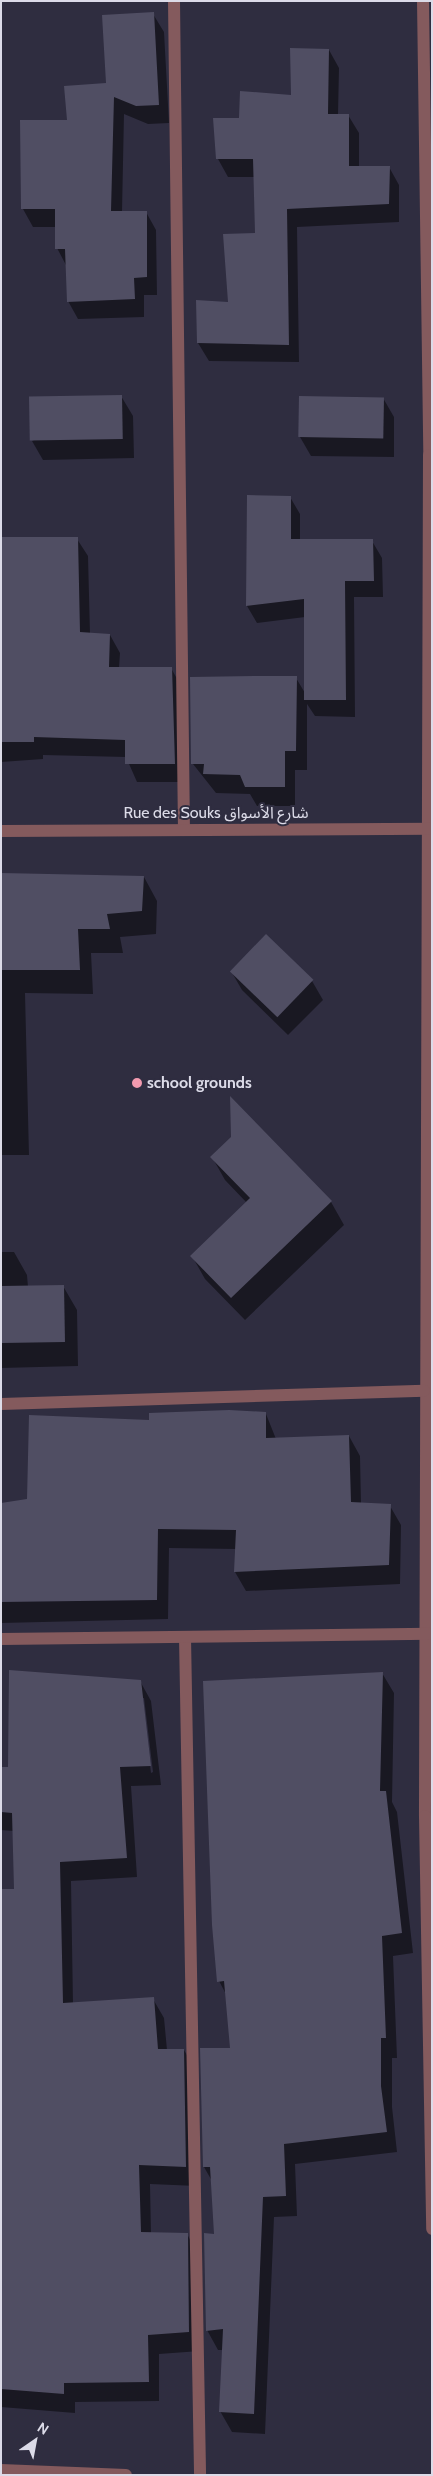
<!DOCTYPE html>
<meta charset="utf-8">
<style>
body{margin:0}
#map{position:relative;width:433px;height:2476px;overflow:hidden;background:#2f2d40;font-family:Cabin,"Noto Sans Arabic",sans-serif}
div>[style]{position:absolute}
.shadow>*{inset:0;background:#0007}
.building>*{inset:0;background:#504e63;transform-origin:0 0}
.minor>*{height:12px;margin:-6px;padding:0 6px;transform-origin:6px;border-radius:6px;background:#845a5d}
.dots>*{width:14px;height:14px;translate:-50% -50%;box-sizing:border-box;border:2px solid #2f2d40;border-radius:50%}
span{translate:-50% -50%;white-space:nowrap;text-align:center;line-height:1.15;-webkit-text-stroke:4px #2f2d40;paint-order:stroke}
.street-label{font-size:16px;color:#dcdbe8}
.poi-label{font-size:16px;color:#dcdbe8;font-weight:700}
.left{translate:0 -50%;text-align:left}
.frame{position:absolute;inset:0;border:2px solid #dcdbe8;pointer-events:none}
.north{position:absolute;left:10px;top:2416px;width:50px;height:50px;-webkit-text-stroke:4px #2f2d40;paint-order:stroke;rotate:33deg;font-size:14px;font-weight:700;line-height:20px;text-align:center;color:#dcdbe8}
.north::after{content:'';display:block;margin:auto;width:18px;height:22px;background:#dcdbe8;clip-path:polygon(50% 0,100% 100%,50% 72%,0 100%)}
</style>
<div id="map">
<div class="shadow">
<i style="clip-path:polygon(153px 14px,164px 32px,169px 123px,148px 124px,124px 114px,122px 212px,146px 212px,156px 230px,157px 295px,144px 295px,144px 317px,78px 319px,68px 301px,67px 267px,57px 248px,56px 227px,33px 227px,23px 209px,68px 121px,107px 84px)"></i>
<i style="clip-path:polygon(329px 50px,339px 68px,338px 115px,348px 115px,359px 133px,359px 167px,389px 167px,399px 185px,399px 222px,297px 227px,299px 362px,209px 361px,198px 343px,230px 303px,256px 234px,254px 177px,228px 177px,218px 159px,240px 119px,293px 96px)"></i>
<i style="clip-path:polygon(121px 396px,133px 416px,134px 458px,43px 460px,32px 441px)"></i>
<i style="clip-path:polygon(383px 398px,394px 417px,394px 457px,311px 456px,300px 437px)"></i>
<i style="clip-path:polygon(248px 497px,290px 497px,300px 514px,300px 541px,372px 541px,382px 558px,383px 597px,354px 597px,355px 717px,315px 716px,307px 704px,307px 770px,295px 770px,295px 806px,257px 806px,250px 794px,216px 793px,193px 764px,296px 678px,305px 693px,305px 617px,257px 623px,247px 606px)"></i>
<i style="clip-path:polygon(1px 537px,77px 539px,88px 556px,90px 634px,110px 635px,120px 653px,119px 668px,171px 668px,181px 686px,185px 782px,137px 782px,126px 757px,43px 755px,43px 759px,1px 762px)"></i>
<i style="clip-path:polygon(1px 875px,144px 877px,157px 901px,156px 934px,120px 937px,123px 953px,91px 953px,93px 994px,25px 993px,29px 1155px,1px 1155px)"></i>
<i style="clip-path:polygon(231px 971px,312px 981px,323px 1000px,288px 1035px,242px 990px)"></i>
<i style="clip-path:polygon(212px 1157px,331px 1202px,344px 1225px,245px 1320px,205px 1279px,192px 1256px,247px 1203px,225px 1180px)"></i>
<i style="clip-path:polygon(1px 1252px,14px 1252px,27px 1275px,28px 1287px,63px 1286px,77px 1310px,78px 1366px,1px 1368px)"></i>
<i style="clip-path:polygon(266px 1414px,276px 1439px,349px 1436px,360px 1456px,361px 1504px,390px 1506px,401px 1525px,400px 1584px,246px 1591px,235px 1572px,236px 1549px,169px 1548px,168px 1619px,1px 1623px,1px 1504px,28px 1500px,151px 1422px)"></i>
<i style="clip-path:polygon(382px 1673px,394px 1693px,392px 1802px,397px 1812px,413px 1953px,393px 1956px,397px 2058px,392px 2058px,392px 2107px,397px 2152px,295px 2164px,297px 2216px,274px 2217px,265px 2434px,232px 2432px,220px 2411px,223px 2350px,218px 2350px,207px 2330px,216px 2235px,212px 2181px,204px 2167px,231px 2049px,227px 1996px,219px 1981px)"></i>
<i style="clip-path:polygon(evenodd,140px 1681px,151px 1701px,161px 1785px,131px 1786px,137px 1877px,71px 1881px,73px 2004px,153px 1999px,164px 2018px,167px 2050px,184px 2050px,195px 2069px,197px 2186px,150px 2184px,151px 2234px,187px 2234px,198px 2254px,200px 2351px,159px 2354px,159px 2401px,75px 2402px,75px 2413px,1px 2407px,1px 1890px,15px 1890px,14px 1831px,1px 1830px,1px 1768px,10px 1769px,140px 1681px,142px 1698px,144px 1698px,153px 1772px,151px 1773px,142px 1698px)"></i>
</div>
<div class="building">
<i style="clip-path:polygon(154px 12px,159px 105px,136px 106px,114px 97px,111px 211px,147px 211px,147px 277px,134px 278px,135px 299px,67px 302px,65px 249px,55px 249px,55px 209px,21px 209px,20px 120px,67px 120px,64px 86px,106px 83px,102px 15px)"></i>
<i style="clip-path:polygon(290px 48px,329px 49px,328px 114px,349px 114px,349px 166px,390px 166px,389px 204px,287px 209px,289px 345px,197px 343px,196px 300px,228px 302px,223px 234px,255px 233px,253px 159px,216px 159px,213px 118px,239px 118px,240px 91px,291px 95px)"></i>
<i style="left:122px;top:395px;width:44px;height:93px;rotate:89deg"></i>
<i style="left:299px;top:396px;width:85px;height:41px;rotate:1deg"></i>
<i style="clip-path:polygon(247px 495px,291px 496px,291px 539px,373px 539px,374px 581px,345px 581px,346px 700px,304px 700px,304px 599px,246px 606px)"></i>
<i style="clip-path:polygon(1px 537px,78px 537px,80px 632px,110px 634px,109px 667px,172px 667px,175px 764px,125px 764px,125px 740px,34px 737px,34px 742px,1px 742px)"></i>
<i style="clip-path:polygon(254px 676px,297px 676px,296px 751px,285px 751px,285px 787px,245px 787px,240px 775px,203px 774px,204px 764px,191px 764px,190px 677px)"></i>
<i style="clip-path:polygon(1px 873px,144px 876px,142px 911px,107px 914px,110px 929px,78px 929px,80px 970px,1px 970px)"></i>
<i style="left:266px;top:934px;width:66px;height:52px;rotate:44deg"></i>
<i style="clip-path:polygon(230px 1096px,332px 1201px,231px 1298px,190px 1256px,250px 1198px,210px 1157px,231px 1137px)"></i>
<i style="left:64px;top:1285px;width:57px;height:63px;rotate:89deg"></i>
<i style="clip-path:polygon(229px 1410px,266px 1412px,266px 1438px,349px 1435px,351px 1502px,391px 1504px,389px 1565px,234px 1572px,236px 1530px,158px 1529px,157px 1600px,1px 1602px,1px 1503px,27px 1499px,29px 1415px,149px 1420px,149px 1413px)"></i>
<i style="clip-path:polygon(9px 1670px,141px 1680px,151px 1766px,120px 1767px,127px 1858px,60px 1862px,63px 2003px,154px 1997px,158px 2049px,184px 2049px,186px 2167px,139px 2165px,141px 2232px,188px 2233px,189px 2332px,148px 2335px,149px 2382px,64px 2383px,64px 2394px,1px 2389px,1px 1889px,14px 1889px,12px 1813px,1px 1812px,1px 1767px,8px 1767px)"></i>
<i style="clip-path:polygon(383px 1672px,380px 1791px,386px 1791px,402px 1933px,382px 1936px,386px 2038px,381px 2038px,381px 2086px,387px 2132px,284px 2144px,286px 2196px,263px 2197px,254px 2414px,219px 2412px,223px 2329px,206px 2331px,204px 2233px,214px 2234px,210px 2167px,203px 2167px,200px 2048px,230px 2048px,224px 1981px,217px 1982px,212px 1925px,203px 1681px)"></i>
</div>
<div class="minor">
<i style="left:174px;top:1px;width:828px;rotate:89.31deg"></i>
<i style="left:423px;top:1px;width:454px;rotate:89.2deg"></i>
<i style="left:429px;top:455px;width:1361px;rotate:90.17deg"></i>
<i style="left:425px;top:1816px;width:413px;rotate:89deg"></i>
<i style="left:1px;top:831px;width:431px;rotate:-0.3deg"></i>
<i style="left:1px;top:1404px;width:423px;rotate:-1.8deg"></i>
<i style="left:185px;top:1637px;width:838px;rotate:88.97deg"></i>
<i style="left:1px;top:1639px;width:428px;rotate:-0.7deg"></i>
<i style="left:1px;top:2470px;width:125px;rotate:2.3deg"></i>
</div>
<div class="dots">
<i style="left:137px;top:1083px;background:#f29aaf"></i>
</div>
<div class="street-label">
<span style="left:216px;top:813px">Rue des Souks شارع الأسواق</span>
</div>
<div class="poi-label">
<span class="left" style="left:147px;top:1083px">school grounds</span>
</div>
<div class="frame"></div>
<div class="north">N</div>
</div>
